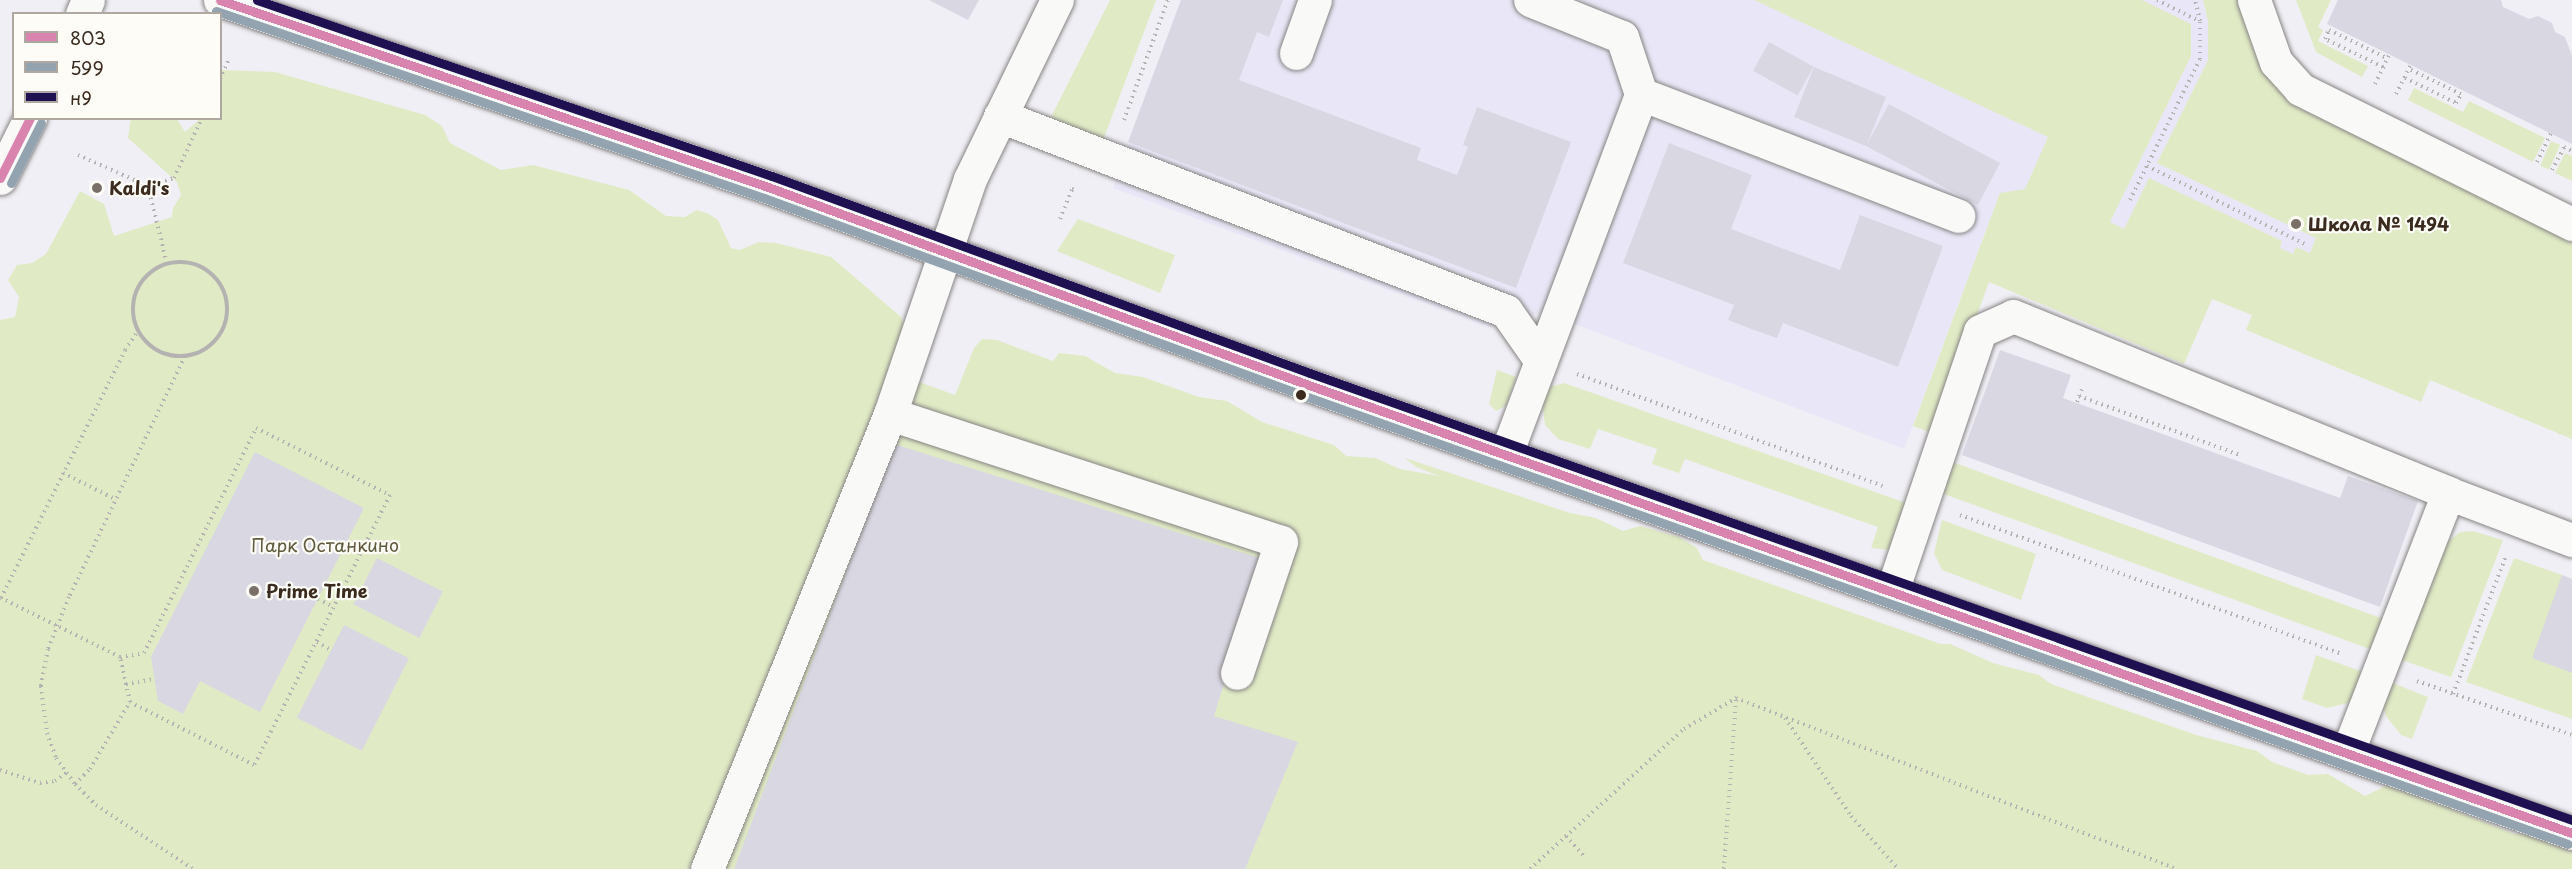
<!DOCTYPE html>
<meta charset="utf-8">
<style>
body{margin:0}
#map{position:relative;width:2572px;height:869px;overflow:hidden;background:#f0eff5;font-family:"Playpen Sans",sans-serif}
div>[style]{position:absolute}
.built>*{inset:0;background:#e9e7f7}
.green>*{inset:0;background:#e0ebc5;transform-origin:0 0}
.building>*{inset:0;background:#d9d7e2;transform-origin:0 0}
.path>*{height:4px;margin-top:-2px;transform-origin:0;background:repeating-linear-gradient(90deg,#b4b3b1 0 1.5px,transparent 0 6px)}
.path>.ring{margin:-2px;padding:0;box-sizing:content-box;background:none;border:4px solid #b4b3b1;border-radius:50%}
.roads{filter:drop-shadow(0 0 2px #888484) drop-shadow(0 0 2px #888484)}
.minor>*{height:33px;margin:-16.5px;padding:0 16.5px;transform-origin:16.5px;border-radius:16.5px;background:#f9f9f8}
.major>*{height:33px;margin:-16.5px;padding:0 16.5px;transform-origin:16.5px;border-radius:16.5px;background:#f9f9f8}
.bus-1>*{height:9px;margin:-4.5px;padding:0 4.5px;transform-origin:4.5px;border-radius:4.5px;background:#d884ae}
.bus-2>*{height:9px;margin:-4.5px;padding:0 4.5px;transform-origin:4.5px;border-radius:4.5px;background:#93a4b0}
.bus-3>*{height:9px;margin:-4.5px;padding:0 4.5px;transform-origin:4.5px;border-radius:4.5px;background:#1f1051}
.dots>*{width:16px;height:16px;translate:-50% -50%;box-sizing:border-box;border:3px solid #fdfcf7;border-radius:50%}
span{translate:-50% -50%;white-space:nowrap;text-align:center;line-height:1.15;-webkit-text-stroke:4.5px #fdfcf7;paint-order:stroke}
.poi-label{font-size:18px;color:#3b2a1e;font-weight:700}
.left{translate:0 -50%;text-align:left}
.park-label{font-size:18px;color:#615a3e}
.legend{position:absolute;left:12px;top:12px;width:210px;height:108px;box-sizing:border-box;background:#fdfcf7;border:2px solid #afa8a0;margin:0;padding:8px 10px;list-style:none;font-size:18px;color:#3b2a1e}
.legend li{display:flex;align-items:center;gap:12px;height:30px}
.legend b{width:30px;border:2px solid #afa8a0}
</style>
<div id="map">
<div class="built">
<i style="clip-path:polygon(1181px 0,2227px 0,2263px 108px,2572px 259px,2215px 289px,2000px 193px,1904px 449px,1543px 312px,1490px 327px,1113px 188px)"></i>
</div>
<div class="green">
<i style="clip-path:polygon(1110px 0,1156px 0,1102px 143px,1048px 123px)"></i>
<i style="clip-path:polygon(1754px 0,2142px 0,2191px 24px,2191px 56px,2110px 222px,2124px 229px,2149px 178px,2282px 241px,2280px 248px,2293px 254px,2296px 247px,2310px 253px,2316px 238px,2157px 163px,2208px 60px,2208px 21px,2203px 0,2241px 0,2271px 79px,2283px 94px,2572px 239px,2572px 439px,2430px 380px,2421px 402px,2246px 330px,2252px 315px,2212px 299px,2184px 364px,1989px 282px,1934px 434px,1913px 426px,2000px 193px,2025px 189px,2048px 137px)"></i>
<i style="clip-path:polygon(2296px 0,2331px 0,2318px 27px,2323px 30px,2318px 41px,2368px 66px,2362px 77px,2316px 52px)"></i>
<i style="clip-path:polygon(221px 70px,275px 72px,425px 115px,442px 126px,450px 143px,501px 170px,533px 165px,629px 190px,666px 216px,685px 217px,697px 210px,709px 214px,718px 220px,731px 248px,740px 250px,759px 242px,776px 243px,831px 257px,901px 317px,909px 341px,894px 373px,955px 395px,974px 348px,982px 339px,997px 340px,1053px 361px,1059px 353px,1085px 356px,1115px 373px,1143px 377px,1199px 397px,1227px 401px,1262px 422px,1334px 445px,1346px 456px,1375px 458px,1400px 469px,1439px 476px,1416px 467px,1405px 458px,1570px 513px,1596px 518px,1623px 531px,1640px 526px,1679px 537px,1697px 548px,1703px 560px,1941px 644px,1950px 644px,1993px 663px,2039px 675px,2051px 684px,2196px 735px,2257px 751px,2272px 762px,2308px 775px,2328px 774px,2365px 796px,2402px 778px,2451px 790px,2453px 810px,2515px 834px,2572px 831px,2572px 869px,0 869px,0 320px,15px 317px,19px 297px,8px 280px,17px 265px,32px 263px,46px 254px,80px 191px,104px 204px,114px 236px,172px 217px,173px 208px,181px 195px,177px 182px,128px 138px,130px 122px,132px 119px,177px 119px,185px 132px,200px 119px,220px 118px)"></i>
<i style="clip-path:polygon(2414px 88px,2463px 112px,2469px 101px,2545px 138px,2533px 162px,2408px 100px)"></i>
<i style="left:2551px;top:141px;width:10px;height:27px;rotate:24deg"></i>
<i style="clip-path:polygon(2565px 153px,2572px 156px,2572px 181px,2555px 173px)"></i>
<i style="clip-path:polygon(1078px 219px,1175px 255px,1160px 293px,1057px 251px)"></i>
<i style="clip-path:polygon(1497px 370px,1516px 377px,1507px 405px,1496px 411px,1489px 404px)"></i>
<i style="clip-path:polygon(1564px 383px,1909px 504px,1890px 550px,1871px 548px,1878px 527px,1685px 459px,1679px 473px,1652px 464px,1657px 449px,1598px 429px,1590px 449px,1558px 439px,1545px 425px,1542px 400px,1546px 388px)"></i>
<i style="left:1947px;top:460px;width:467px;height:33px;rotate:20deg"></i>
<i style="clip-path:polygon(1942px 520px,2036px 554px,2021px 600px,1942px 570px,1934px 553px)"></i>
<i style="clip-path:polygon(2473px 531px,2503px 540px,2451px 677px,2399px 659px,2446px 543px,2460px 532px)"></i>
<i style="clip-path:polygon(2514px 558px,2562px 575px,2572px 673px,2572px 719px,2466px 682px)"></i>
<i style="clip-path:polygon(2316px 655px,2366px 673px,2356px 696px,2348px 703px,2327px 708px,2302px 699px)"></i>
<i style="clip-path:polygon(2390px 682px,2428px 697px,2412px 739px,2401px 735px,2386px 716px,2383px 705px)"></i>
</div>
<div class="building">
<i style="clip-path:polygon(929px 0,979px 0,968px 20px)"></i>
<i style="clip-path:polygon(1181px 0,1283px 0,1269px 37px,1257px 32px,1239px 80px,1421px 148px,1417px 160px,1457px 175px,1468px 147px,1463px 145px,1477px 107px,1571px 142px,1516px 288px,1128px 142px)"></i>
<i style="clip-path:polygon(2338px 0,2501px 0,2503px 7px,2529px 19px,2538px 16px,2552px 23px,2555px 32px,2565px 37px,2572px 56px,2572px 144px,2327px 24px)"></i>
<i style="left:1769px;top:42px;width:51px;height:33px;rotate:29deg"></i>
<i style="clip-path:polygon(1814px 67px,1886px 97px,1867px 144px,1889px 104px,2000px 163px,1978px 205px,1866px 146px,1794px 117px)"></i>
<i style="clip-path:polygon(1669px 143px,1752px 175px,1731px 229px,1840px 270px,1860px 215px,1943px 246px,1898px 367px,1783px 323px,1777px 338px,1754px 330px,1728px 320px,1734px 305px,1623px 263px)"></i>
<i style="clip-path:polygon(2000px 350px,2071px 375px,2063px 398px,2340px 498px,2348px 476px,2418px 501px,2380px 607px,1962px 455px)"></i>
<i style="clip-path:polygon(894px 444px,1263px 559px,1214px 716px,1298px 742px,1245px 869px,734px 869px)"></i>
<i style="clip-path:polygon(255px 452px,364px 508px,260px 712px,200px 681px,183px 714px,158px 701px,151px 657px)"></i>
<i style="left:377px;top:558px;width:74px;height:52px;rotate:27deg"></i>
<i style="clip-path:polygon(2562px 575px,2572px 579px,2572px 673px,2532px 658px)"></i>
<i style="left:344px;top:625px;width:73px;height:104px;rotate:27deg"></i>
</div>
<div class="path">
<i style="left:2157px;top:0;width:47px;rotate:26.6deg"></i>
<i style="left:2383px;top:67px;width:64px;rotate:-154.2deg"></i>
<i style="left:2325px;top:39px;width:10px;rotate:-66deg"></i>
<i style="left:2329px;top:30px;width:64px;rotate:25.8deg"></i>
<i style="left:2405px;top:78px;width:57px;rotate:26.1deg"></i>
<i style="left:2456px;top:103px;width:10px;rotate:-61deg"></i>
<i style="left:2461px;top:94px;width:58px;rotate:-154.3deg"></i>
<i style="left:220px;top:79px;width:22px;rotate:-66deg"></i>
<i style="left:2375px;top:84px;width:32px;rotate:-64deg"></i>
<i style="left:2396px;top:94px;width:33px;rotate:-63deg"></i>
<i style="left:1124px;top:120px;width:128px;rotate:-69.9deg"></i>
<i style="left:78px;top:155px;width:77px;rotate:23.9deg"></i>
<i style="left:148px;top:186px;width:80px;rotate:76.3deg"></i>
<i style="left:2537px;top:162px;width:32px;rotate:-64deg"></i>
<i style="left:2147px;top:166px;width:178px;rotate:26.3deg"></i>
<i style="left:2552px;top:170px;width:26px;rotate:-62deg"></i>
<i style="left:2564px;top:147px;width:9px;rotate:27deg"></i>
<i style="left:148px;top:186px;width:27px;rotate:-17deg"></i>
<i style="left:174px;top:178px;width:66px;rotate:-65deg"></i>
<i style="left:2130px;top:200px;width:157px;rotate:-63.6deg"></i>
<i style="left:2200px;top:59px;width:38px;rotate:-90deg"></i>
<i style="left:2200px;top:21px;width:22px;rotate:-103deg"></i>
<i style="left:1060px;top:219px;width:32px;rotate:-68deg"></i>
<i style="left:1072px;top:189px;width:3px;rotate:18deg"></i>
<i class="ring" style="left:133px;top:262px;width:90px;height:90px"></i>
<i style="left:185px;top:356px;width:267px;rotate:115.7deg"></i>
<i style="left:69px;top:597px;width:56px;rotate:112deg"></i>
<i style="left:48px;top:649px;width:38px;rotate:101deg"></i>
<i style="left:41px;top:686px;width:47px;rotate:82.7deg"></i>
<i style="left:47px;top:733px;width:27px;rotate:70deg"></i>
<i style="left:56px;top:758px;width:32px;rotate:54deg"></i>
<i style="left:75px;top:784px;width:30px;rotate:45deg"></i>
<i style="left:96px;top:805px;width:116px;rotate:33.4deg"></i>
<i style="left:1577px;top:374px;width:329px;rotate:20.1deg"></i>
<i style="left:2079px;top:396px;width:171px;rotate:20.1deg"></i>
<i style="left:2077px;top:402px;width:17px;rotate:-69deg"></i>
<i style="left:63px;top:473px;width:60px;rotate:26.6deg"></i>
<i style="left:1960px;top:515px;width:407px;rotate:20deg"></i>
<i style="left:318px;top:599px;width:18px;rotate:27deg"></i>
<i style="left:317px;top:642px;width:16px;rotate:30deg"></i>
<i style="left:120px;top:657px;width:24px;rotate:-9deg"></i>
<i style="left:144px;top:653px;width:251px;rotate:-63.5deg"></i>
<i style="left:256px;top:428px;width:150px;rotate:26.6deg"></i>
<i style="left:390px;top:495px;width:302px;rotate:116.7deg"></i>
<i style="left:254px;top:765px;width:139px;rotate:-153.1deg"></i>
<i style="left:2417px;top:681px;width:164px;rotate:19.2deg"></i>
<i style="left:126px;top:684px;width:28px;rotate:-10deg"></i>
<i style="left:2453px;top:694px;width:148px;rotate:-69deg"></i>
<i style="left:1785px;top:718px;width:118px;rotate:56deg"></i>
<i style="left:1851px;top:816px;width:71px;rotate:48.4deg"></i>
<i style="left:0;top:770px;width:42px;rotate:18deg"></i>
<i style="left:40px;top:783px;width:15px;rotate:-8deg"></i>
<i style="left:55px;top:781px;width:14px;rotate:-36deg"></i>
<i style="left:75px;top:784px;width:21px;rotate:-45deg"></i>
<i style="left:90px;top:769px;width:78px;rotate:-59.2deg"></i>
<i style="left:130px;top:702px;width:46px;rotate:-102.5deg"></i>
<i style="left:120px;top:657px;width:133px;rotate:-153.6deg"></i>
<i style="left:1px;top:598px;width:277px;rotate:-63.4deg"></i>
<i style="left:125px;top:350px;width:23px;rotate:-56deg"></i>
<i style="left:1566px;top:836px;width:28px;rotate:48deg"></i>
<i style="left:1530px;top:869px;width:208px;rotate:-42.3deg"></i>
<i style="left:1684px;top:729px;width:61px;rotate:-30.8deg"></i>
<i style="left:1736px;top:698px;width:473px;rotate:21.2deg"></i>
<i style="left:1724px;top:869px;width:171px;rotate:-86deg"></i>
</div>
<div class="roads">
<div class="minor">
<i style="left:2254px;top:0;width:66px;rotate:70.5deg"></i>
<i style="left:2276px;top:62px;width:36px;rotate:48deg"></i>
<i style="left:2300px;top:89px;width:304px;rotate:26.4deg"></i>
<i style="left:82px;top:14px;width:15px;rotate:-67deg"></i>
<i style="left:1296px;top:53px;width:56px;rotate:-70.3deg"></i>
<i style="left:1641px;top:94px;width:340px;rotate:21deg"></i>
<i style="left:1000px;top:116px;width:542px;rotate:21.08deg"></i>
<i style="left:1506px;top:311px;width:61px;rotate:55deg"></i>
<i style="left:0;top:178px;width:67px;rotate:-63.4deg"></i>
<i style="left:890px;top:414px;width:411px;rotate:18.1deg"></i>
<i style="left:1281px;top:542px;width:138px;rotate:108.6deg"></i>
<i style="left:1506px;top:454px;width:384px;rotate:-69.4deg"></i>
<i style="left:1641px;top:94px;width:60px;rotate:-108.4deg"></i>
<i style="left:1622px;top:37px;width:99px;rotate:-158.1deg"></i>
<i style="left:1892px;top:591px;width:274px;rotate:-71.3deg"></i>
<i style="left:1980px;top:331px;width:36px;rotate:-24deg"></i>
<i style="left:2013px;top:316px;width:470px;rotate:22.1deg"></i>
<i style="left:2348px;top:751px;width:277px;rotate:-68.8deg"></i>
<i style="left:2448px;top:493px;width:133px;rotate:20.8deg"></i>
<i style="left:707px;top:869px;width:490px;rotate:-68.1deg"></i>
<i style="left:890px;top:414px;width:248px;rotate:-71.2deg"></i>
<i style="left:970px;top:179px;width:199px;rotate:-64.1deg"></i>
</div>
<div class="major">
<i style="left:220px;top:0;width:579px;rotate:18.84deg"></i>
<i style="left:768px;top:187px;width:573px;rotate:20.11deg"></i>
<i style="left:1306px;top:384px;width:1343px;rotate:19.53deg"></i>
</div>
</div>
<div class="bus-1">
<i style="left:220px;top:0;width:579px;rotate:18.84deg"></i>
<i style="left:768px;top:187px;width:573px;rotate:20.11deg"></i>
<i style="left:1306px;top:384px;width:1343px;rotate:19.53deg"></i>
<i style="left:0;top:178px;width:67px;rotate:-63.4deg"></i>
</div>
<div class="bus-2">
<i style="left:216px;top:11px;width:579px;rotate:18.84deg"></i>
<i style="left:764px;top:198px;width:573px;rotate:20.11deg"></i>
<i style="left:1302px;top:395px;width:1343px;rotate:19.53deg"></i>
<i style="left:11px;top:183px;width:67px;rotate:-63.4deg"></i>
</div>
<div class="bus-3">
<i style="left:257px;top:0;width:544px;rotate:18.87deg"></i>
<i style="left:772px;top:176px;width:573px;rotate:20.11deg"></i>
<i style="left:1310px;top:373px;width:1339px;rotate:19.5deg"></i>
</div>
<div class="dots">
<i style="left:97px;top:188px;background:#7a6f69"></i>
<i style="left:2296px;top:224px;background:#7a6f69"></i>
<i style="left:1301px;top:395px;background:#3b2a1e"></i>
<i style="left:254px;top:591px;background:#7a6f69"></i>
</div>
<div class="poi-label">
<span class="left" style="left:109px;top:188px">Kaldi's</span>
<span class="left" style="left:2308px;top:224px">Школа № 1494</span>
<span class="left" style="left:266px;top:591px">Prime Time</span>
</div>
<div class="park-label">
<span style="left:325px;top:545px">Парк Останкино</span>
</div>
<ul class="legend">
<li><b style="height:8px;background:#d884ae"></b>803</li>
<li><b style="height:8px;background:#93a4b0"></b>599</li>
<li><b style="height:8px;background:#1f1051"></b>н9</li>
</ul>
</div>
